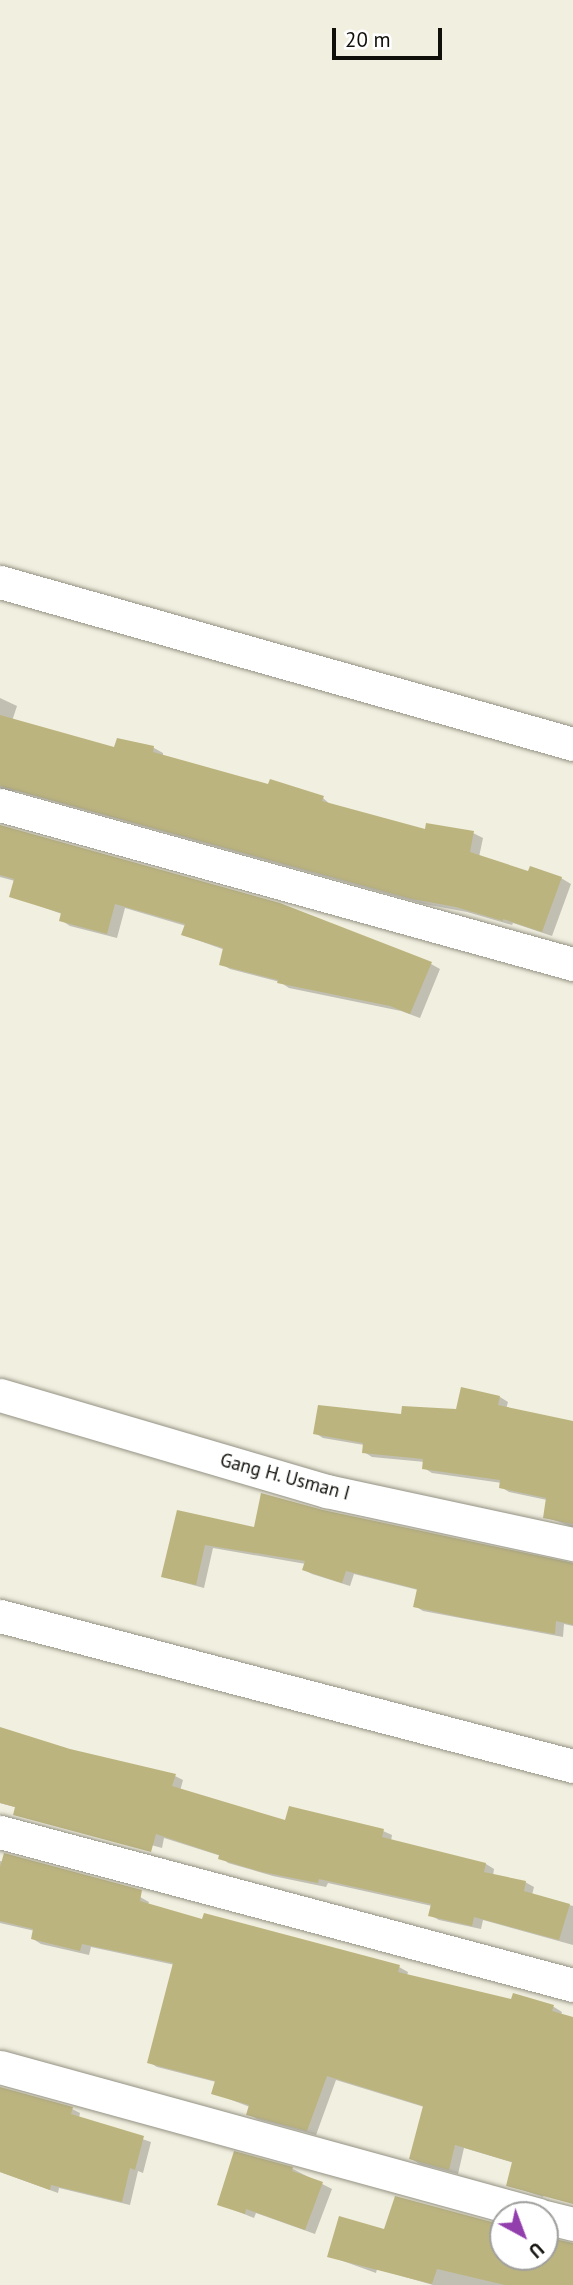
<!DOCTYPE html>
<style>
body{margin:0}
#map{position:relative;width:573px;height:2285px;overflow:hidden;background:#f1efdf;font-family:"PT Sans",sans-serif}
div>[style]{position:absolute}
.shadow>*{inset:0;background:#0003}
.building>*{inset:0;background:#bcb47f}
.roads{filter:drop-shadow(0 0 2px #949284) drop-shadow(0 0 2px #949284)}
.minor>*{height:33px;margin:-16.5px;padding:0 16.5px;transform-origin:16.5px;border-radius:16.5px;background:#fff}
span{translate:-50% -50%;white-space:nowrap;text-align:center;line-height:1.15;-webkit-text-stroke:5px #fff;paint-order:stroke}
.street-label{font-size:19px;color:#100f0a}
.north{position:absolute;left:489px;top:2201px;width:70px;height:70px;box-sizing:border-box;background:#fff;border:2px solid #9f9f9d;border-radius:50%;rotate:139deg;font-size:19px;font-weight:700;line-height:28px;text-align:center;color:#100f0a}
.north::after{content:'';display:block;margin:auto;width:24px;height:32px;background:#923fad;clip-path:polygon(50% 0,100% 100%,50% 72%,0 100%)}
.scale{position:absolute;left:332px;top:28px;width:110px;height:32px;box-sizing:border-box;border:4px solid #100f0a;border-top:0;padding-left:9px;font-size:21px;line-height:24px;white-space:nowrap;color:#100f0a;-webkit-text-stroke:5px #fff;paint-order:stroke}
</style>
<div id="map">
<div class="shadow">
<i style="clip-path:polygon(0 698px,17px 706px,12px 721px,116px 749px,118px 740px,154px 748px,163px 753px,163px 756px,270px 787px,323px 798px,332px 806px,426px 831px,473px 833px,483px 838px,479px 857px,529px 873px,561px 878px,571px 884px,552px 936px,513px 923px,512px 925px,467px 912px,424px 904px,16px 791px,5px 791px,0 796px)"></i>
<i style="clip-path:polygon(0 827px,431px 964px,440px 969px,420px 1018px,401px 1011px,289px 988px,280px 982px,230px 969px,221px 964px,225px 950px,183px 935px,186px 926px,125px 908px,117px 938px,70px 926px,61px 920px,62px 914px,11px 896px,15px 881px,0 877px)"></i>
<i style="clip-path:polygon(500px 1397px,508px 1402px,506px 1409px,573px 1422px,573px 1527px,545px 1517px,547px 1500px,509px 1492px,501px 1487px,502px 1483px,432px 1473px,424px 1468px,425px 1462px,372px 1457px,364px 1452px,364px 1445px,323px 1438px,315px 1433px,402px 1416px,458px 1411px)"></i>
<i style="clip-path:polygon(322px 1511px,573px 1563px,573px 1626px,564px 1624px,563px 1637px,423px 1611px,415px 1606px,418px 1590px,354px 1574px,350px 1586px,312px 1574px,304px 1570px,306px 1564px,213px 1548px,204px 1588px,163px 1577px,178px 1512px,256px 1529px)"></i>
<i style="clip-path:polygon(0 1729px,70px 1751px,175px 1776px,183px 1780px,180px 1791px,287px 1822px,383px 1831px,392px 1835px,391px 1841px,486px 1864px,494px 1869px,493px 1876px,525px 1882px,534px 1887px,532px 1895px,573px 1906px,573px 1945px,483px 1920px,481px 1929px,439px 1920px,430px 1915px,432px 1906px,328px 1883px,326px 1887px,273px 1876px,228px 1863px,221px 1856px,164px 1838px,162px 1848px,0 1803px)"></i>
<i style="clip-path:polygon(0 1861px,140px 1897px,149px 1902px,148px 1905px,203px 1922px,399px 1967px,408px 1972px,407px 1976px,512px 2001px,514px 1995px,554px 2007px,562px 2012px,561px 2015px,573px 2019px,573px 2180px,550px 2173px,543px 2197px,508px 2185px,514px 2163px,464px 2148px,458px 2174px,420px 2164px,411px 2159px,424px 2107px,336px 2080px,316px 2135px,257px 2119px,248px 2114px,250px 2107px,213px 2093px,216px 2082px,157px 2067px,149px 2062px,175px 1965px,91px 1947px,89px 1955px,41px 1944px,33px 1939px,35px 1931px,0 1923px)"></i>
<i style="clip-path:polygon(0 2089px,72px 2109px,80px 2113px,79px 2118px,151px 2142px,143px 2173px,138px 2171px,130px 2205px,59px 2188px,58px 2193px,0 2172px)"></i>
<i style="clip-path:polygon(235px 2153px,293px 2169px,332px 2189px,315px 2234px,256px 2213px,254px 2218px,219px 2204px)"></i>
<i style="clip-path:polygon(503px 2227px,503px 2257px,545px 2257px,545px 2238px,573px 2244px,573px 2285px,433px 2285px,377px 2269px,376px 2273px,329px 2256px,385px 2232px)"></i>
</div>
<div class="building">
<i style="clip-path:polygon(0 715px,114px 747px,117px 738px,154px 746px,153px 752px,268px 784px,270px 779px,324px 796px,322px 801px,425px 829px,426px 823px,474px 831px,470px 852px,528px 871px,530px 866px,562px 877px,542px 932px,503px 919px,503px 921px,456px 907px,412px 899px,0 786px)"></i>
<i style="clip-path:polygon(0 825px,280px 903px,432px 962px,410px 1014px,390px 1006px,277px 983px,278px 980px,219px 965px,223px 948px,181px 935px,185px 924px,115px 904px,107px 934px,59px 921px,61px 913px,9px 897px,14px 879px,0 875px)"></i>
<i style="clip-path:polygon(461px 1387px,500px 1396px,498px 1405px,573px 1421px,573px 1524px,543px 1518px,546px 1498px,499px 1488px,500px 1480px,422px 1469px,423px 1459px,362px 1453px,363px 1443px,313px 1434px,318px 1405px,401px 1414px,402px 1406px,456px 1409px)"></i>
<i style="clip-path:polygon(261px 1493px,323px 1510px,573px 1563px,573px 1625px,556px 1621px,555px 1634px,464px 1618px,413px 1607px,417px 1589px,346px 1571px,342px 1583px,302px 1570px,305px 1561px,205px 1545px,196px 1585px,161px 1577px,177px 1510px,254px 1527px)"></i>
<i style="clip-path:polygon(0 1727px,70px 1749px,176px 1774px,172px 1786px,285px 1820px,289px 1806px,384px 1829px,382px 1837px,486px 1863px,484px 1872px,526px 1881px,524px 1891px,570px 1904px,559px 1940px,474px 1917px,472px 1926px,428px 1916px,431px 1904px,319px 1879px,318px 1883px,262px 1872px,218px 1859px,219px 1855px,156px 1834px,151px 1852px,13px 1815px,15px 1807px,0 1803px)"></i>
<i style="clip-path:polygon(4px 1853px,142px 1890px,140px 1901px,202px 1919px,204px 1913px,400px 1965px,398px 1972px,511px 1999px,513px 1993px,554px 2005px,552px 2011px,573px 2017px,573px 2204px,506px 2186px,512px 2162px,455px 2145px,449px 2170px,409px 2159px,423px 2106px,327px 2076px,307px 2131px,246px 2115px,249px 2105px,211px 2094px,215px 2081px,147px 2063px,173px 1963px,82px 1944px,80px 1951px,31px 1939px,33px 1929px,0 1921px,0 1867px)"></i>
<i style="clip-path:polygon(0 2087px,73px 2107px,71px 2114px,144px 2136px,135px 2170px,130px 2168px,122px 2202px,51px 2185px,50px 2190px,0 2172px)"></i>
<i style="clip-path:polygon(234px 2151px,293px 2167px,292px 2171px,323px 2182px,305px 2230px,246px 2209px,245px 2214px,217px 2205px)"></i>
<i style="clip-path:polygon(395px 2196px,503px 2225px,503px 2257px,545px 2257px,545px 2237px,573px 2243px,573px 2285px,505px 2285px,437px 2269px,432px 2284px,327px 2257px,339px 2216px,384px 2229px)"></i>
</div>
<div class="roads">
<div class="minor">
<i style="left:0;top:582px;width:595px;rotate:15.79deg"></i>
<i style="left:0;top:805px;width:595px;rotate:15.51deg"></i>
<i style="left:0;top:1395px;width:341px;rotate:16.4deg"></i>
<i style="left:327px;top:1491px;width:252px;rotate:12.2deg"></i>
<i style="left:0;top:1616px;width:592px;rotate:14.67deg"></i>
<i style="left:0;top:1832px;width:593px;rotate:14.95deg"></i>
<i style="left:0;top:2067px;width:559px;rotate:15.35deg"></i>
<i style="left:545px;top:2217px;width:29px;rotate:14deg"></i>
</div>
</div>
<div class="street-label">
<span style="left:285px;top:1477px;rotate:15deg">Gang H. Usman I</span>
</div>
<div class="north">U</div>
<div class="scale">20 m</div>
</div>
